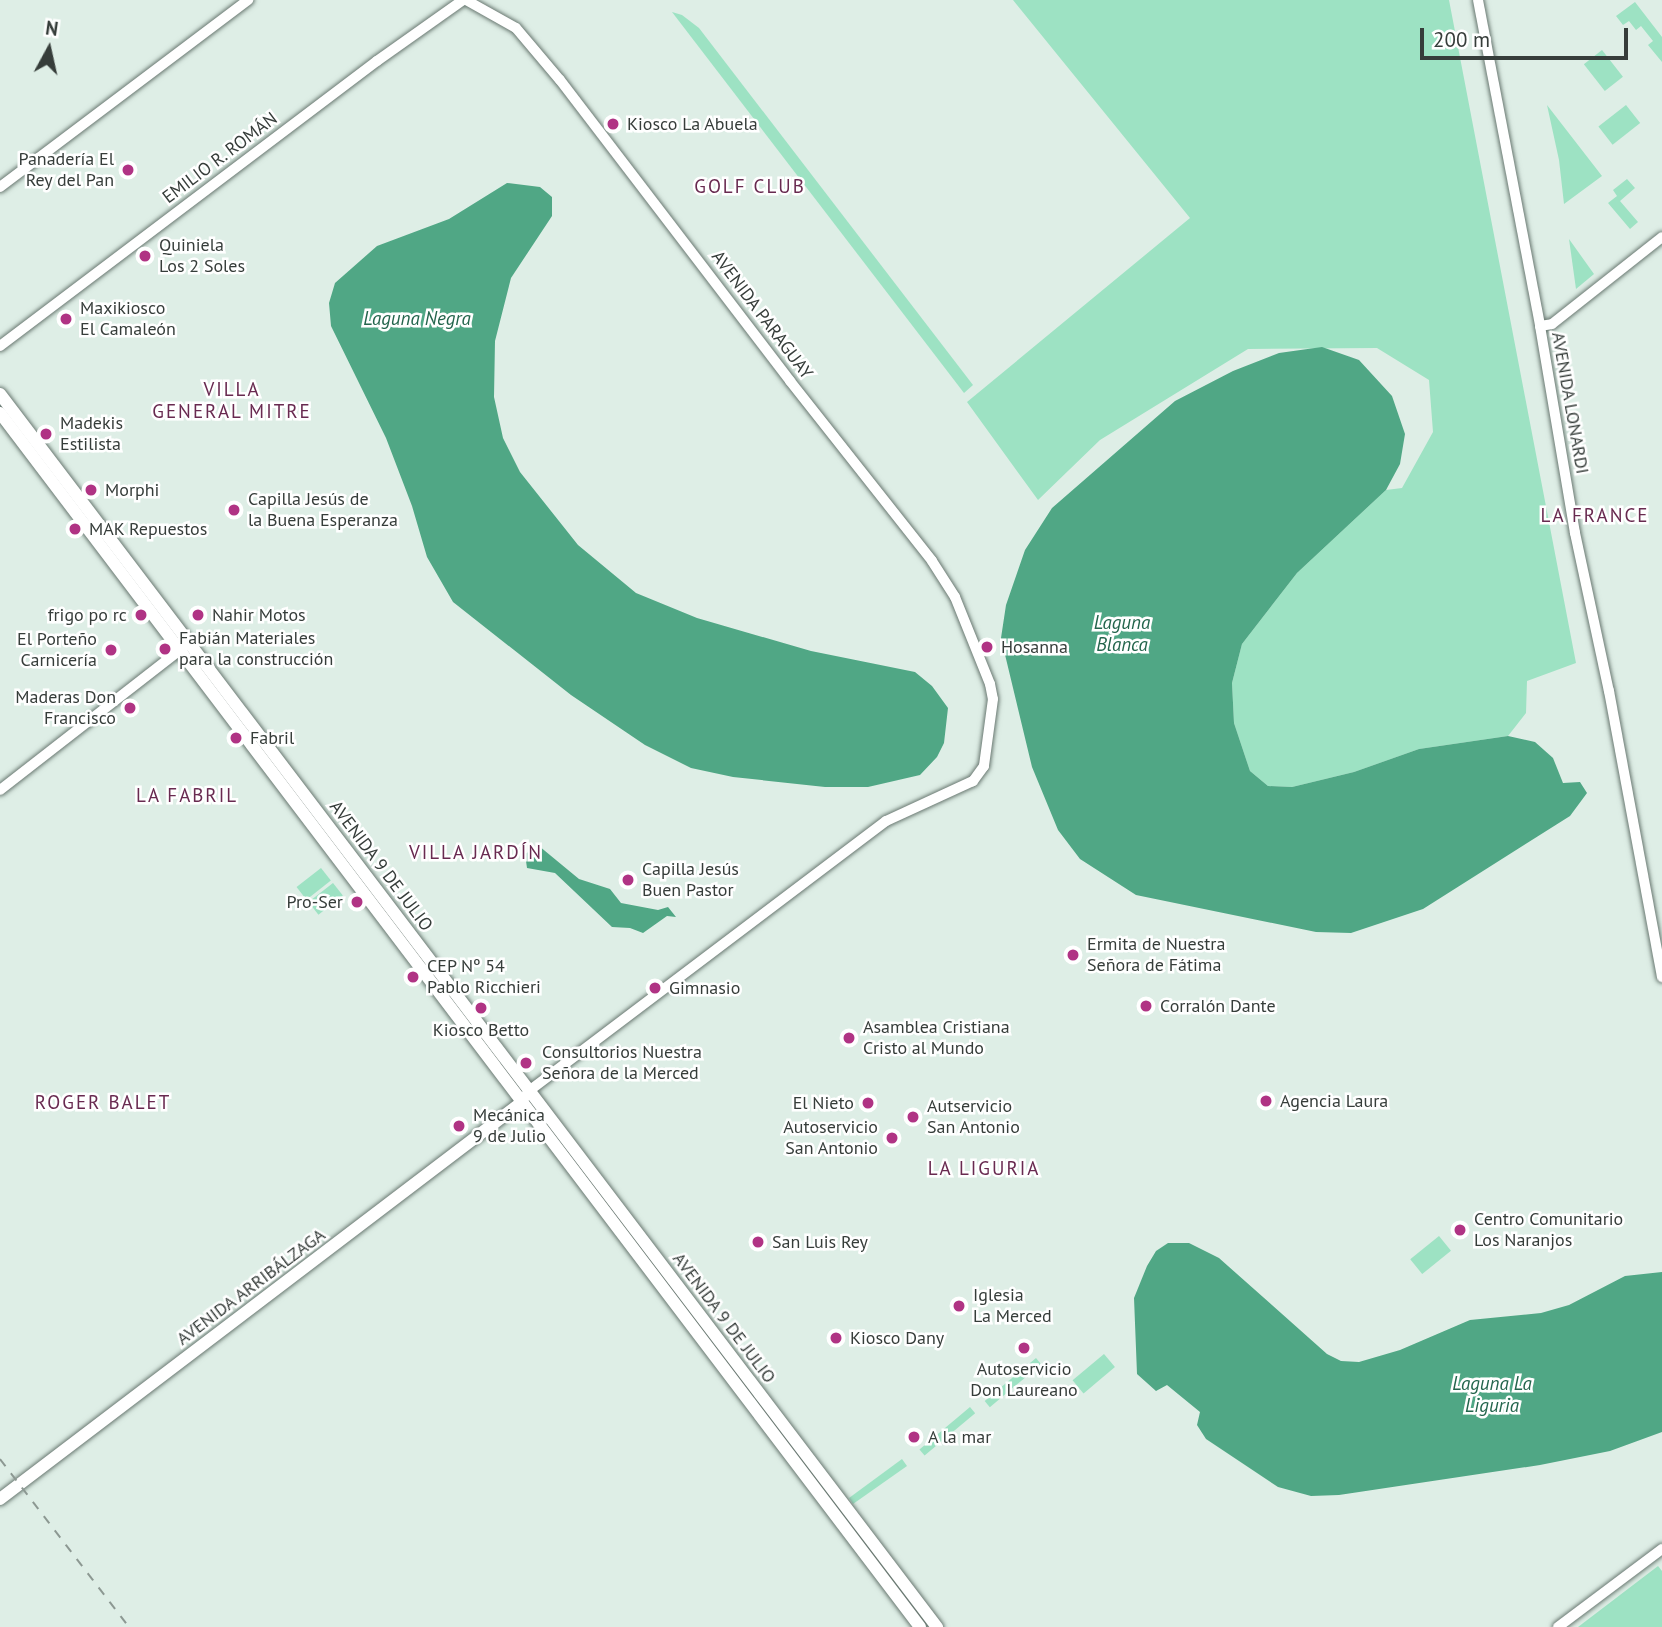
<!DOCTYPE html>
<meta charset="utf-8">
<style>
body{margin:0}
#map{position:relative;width:1662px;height:1627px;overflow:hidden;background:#deeee6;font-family:"PT Sans",sans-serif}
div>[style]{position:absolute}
.green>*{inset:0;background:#9de2c3;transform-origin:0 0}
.water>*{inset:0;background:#50a785}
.roads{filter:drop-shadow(0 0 2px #697871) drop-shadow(0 0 2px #697871)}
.tertiary>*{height:10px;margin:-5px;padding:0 5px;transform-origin:5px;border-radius:5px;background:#fff}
.secondary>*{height:12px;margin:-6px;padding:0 6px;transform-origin:6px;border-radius:6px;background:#fff}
.primary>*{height:12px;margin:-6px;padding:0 6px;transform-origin:6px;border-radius:6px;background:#fff}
.rail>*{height:2px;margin-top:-1px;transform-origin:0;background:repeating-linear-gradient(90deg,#8c9892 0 9px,transparent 0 18px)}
.dots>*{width:19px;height:19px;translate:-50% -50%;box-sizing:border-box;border:4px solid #fff;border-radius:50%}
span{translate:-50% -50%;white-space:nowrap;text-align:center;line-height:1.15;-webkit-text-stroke:5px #fff;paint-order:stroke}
.poi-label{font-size:18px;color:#363d3a}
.left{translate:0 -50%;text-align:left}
.right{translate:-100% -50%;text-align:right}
.street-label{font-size:18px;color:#363d3a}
.neighbourhood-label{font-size:19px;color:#682a50;letter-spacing:2px}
.water-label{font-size:19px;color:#23654c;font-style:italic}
.north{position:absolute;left:14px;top:14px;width:70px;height:70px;-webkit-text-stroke:5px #fff;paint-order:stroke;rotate:8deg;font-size:19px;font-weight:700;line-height:28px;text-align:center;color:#363d3a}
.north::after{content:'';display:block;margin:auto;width:24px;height:32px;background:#363d3a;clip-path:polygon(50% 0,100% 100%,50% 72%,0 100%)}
.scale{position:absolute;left:1420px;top:28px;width:208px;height:32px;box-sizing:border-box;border:4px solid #363d3a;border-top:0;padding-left:9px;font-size:21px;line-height:24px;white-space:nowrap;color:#363d3a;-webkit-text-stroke:5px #fff;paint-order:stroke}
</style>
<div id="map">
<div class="green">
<i style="clip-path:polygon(1013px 0,1449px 0,1576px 663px,1527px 681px,1526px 713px,1508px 736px,1419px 749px,1354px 772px,1292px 787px,1268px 786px,1250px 771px,1234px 723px,1232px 683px,1242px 644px,1297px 573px,1386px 490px,1402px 488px,1433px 432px,1429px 380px,1377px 348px,1248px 349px,1100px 440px,1038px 500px,967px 402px,1190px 218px)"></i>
<i style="clip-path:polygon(1635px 2px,1662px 37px,1662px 62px,1648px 45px,1653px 41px,1641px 26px,1636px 30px,1629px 21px,1623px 25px,1616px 16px)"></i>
<i style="clip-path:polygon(672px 12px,682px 15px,699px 28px,973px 385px,964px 393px)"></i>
<i style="left:1602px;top:50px;width:34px;height:23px;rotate:52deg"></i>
<i style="clip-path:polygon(1547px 105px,1602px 176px,1564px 204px,1559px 160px)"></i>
<i style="left:1626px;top:105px;width:23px;height:35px;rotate:52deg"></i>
<i style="clip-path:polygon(1627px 179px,1635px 188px,1620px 201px,1638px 222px,1630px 229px,1608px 203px,1617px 196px,1613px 190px)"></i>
<i style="clip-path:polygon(1569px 239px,1594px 274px,1576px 289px)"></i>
<i style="left:321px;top:868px;width:16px;height:31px;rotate:52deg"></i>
<i style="left:333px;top:883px;width:16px;height:31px;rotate:52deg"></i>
<i style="left:1439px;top:1236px;width:19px;height:37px;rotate:51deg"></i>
<i style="left:1104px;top:1354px;width:17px;height:41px;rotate:50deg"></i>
<i style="left:1036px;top:1358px;width:8px;height:67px;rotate:50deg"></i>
<i style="left:970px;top:1407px;width:8px;height:66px;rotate:50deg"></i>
<i style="clip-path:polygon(902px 1459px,907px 1466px,853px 1504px,849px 1498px)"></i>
<i style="clip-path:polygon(1658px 1566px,1662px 1571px,1662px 1627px,1578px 1627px)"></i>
</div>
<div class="water">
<i style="clip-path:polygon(507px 183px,540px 187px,552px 197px,552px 216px,511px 278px,495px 341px,494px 397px,503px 438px,520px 472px,578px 545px,636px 593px,697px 618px,811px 651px,915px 672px,932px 686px,948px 708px,944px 743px,937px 757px,920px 775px,868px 787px,825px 787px,733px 777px,691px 768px,645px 745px,571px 695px,453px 602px,427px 557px,412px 506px,386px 438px,331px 326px,329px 303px,335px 283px,377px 246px,449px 219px)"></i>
<i style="clip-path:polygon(1322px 347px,1359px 360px,1392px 396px,1405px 434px,1400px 464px,1386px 490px,1297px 573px,1242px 644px,1232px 683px,1234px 723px,1250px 771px,1268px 786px,1292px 787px,1354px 772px,1419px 749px,1508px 736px,1535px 742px,1553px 758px,1563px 783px,1580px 782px,1587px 793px,1570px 816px,1423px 909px,1351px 933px,1316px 932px,1136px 895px,1080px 859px,1058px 830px,1032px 767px,1001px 638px,1006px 605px,1025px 550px,1052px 508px,1175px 401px,1233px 371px,1279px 353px)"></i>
<i style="clip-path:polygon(539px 846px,579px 879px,610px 889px,621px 903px,658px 910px,668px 907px,676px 917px,667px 916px,643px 933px,630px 928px,612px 927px,555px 873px,527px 868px,525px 854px)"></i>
<i style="clip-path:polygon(1168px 1243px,1189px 1243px,1219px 1258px,1327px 1354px,1341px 1361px,1359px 1362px,1400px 1350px,1470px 1320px,1541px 1313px,1569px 1305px,1625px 1276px,1662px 1272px,1662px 1432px,1610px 1451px,1540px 1465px,1339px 1495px,1311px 1496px,1278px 1487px,1206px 1439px,1197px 1425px,1200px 1412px,1167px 1385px,1156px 1391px,1137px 1374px,1134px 1298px,1147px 1266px,1156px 1251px)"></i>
</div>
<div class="roads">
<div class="tertiary">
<i style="left:466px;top:0;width:57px;rotate:29.2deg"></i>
<i style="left:516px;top:28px;width:68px;rotate:49.8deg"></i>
<i style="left:560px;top:80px;width:379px;rotate:52.6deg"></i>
<i style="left:790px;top:381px;width:229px;rotate:51.7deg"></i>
<i style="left:932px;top:561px;width:43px;rotate:57.4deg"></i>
<i style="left:955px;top:597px;width:94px;rotate:68.1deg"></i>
<i style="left:990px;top:684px;width:15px;rotate:79deg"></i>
<i style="left:993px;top:699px;width:68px;rotate:97.7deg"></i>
<i style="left:984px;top:766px;width:19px;rotate:126deg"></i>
<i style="left:973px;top:781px;width:96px;rotate:155.3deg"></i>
<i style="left:886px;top:821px;width:449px;rotate:142.9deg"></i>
<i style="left:528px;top:1092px;width:12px;rotate:121deg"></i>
<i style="left:1478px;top:0;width:332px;rotate:79.2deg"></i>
<i style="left:1540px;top:326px;width:210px;rotate:80.4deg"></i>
<i style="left:1575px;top:533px;width:162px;rotate:77.9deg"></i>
<i style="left:1609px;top:691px;width:291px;rotate:79.5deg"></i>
<i style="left:0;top:187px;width:311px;rotate:-37deg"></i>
<i style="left:1540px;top:326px;width:12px;rotate:-9deg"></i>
<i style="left:1552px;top:324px;width:140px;rotate:-38.3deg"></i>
<i style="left:0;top:346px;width:473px;rotate:-37.1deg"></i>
<i style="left:377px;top:61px;width:105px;rotate:-35.3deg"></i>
<i style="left:0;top:790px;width:236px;rotate:-37.9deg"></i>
<i style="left:1558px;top:1627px;width:130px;rotate:-36.9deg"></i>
</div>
<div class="secondary">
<i style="left:0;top:1499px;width:656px;rotate:-37.25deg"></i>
</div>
<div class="primary">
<i style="left:0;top:394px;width:1549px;rotate:52.77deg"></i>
<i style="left:0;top:413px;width:1523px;rotate:52.84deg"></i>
</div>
</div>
<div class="rail">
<i style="left:0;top:1459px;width:212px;rotate:52.5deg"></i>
</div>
<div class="dots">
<i style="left:613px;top:124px;background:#b03384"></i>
<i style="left:128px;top:170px;background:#b03384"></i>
<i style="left:145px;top:256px;background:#b03384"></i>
<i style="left:66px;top:319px;background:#b03384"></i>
<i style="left:46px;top:434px;background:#b03384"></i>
<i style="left:91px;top:490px;background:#b03384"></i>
<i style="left:234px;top:510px;background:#b03384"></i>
<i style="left:75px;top:529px;background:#b03384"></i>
<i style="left:141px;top:615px;background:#b03384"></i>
<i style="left:198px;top:615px;background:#b03384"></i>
<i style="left:987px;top:647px;background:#b03384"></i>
<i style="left:165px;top:649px;background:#b03384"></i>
<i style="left:111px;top:650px;background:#b03384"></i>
<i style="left:130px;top:708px;background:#b03384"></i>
<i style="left:236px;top:738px;background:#b03384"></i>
<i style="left:628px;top:880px;background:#b03384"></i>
<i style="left:357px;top:902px;background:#b03384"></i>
<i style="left:1073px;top:955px;background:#b03384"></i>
<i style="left:413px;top:977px;background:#b03384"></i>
<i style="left:655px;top:988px;background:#b03384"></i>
<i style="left:1146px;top:1006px;background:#b03384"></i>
<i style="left:481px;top:1008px;background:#b03384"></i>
<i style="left:849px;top:1038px;background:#b03384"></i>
<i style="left:526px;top:1063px;background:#b03384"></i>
<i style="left:1266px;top:1101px;background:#b03384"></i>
<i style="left:868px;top:1103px;background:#b03384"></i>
<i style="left:913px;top:1117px;background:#b03384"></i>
<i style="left:459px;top:1126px;background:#b03384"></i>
<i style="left:892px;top:1138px;background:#b03384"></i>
<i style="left:1460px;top:1230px;background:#b03384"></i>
<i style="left:758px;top:1242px;background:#b03384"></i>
<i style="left:959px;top:1306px;background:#b03384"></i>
<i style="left:836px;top:1338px;background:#b03384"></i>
<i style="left:1024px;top:1348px;background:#b03384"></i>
<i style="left:914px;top:1437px;background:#b03384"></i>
</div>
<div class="poi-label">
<span class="left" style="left:627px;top:124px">Kiosco La Abuela</span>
<span class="right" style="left:114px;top:170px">Panadería El<br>Rey del Pan</span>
<span class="left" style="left:159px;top:256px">Quiniela<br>Los 2 Soles</span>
<span class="left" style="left:80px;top:319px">Maxikiosco<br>El Camaleón</span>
<span class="left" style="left:60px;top:434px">Madekis<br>Estilista</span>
<span class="left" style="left:105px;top:490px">Morphi</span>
<span class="left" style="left:248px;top:510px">Capilla Jesús de<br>la Buena Esperanza</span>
<span class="left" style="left:89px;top:529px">MAK Repuestos</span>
<span class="right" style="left:127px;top:615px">frigo po rc</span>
<span class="left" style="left:212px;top:615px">Nahir Motos</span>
<span class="left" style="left:179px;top:649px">Fabián Materiales<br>para la construcción</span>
<span class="right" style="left:97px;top:650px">El Porteño<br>Carnicería</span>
<span class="left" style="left:1001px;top:647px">Hosanna</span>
<span class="right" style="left:116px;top:708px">Maderas Don<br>Francisco</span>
<span class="left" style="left:250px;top:738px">Fabril</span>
<span class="left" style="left:642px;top:880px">Capilla Jesús<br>Buen Pastor</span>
<span class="right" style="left:343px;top:902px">Pro-Ser</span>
<span class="left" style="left:1087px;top:955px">Ermita de Nuestra<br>Señora de Fátima</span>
<span class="left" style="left:427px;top:977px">CEP Nº 54<br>Pablo Ricchieri</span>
<span class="left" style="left:669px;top:988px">Gimnasio</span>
<span class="left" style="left:1160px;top:1006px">Corralón Dante</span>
<span class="left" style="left:863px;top:1038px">Asamblea Cristiana<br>Cristo al Mundo</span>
<span style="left:481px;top:1030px">Kiosco Betto</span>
<span class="left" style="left:542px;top:1063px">Consultorios Nuestra<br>Señora de la Merced</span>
<span class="left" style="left:1280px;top:1101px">Agencia Laura</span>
<span class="right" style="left:854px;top:1103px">El Nieto</span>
<span class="left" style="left:927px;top:1117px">Autservicio<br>San Antonio</span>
<span class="left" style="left:473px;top:1126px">Mecánica<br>9 de Julio</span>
<span class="right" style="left:878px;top:1138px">Autoservicio<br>San Antonio</span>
<span class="left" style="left:1474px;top:1230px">Centro Comunitario<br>Los Naranjos</span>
<span class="left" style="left:772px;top:1242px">San Luis Rey</span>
<span class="left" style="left:973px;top:1306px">Iglesia<br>La Merced</span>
<span class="left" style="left:850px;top:1338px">Kiosco Dany</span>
<span style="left:1024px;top:1380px">Autoservicio<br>Don Laureano</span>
<span class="left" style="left:928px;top:1437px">A la mar</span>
</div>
<div class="street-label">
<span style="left:220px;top:158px;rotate:-37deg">EMILIO R. ROMÁN</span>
<span style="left:762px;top:315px;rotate:53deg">AVENIDA PARAGUAY</span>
<span style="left:1570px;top:403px;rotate:80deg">AVENIDA LONARDI</span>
<span style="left:381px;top:866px;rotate:53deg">AVENIDA 9 DE JULIO</span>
<span style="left:251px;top:1287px;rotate:-37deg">AVENIDA ARRIBÁLZAGA</span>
<span style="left:724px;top:1318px;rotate:53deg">AVENIDA 9 DE JULIO</span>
</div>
<div class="neighbourhood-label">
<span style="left:750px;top:187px">GOLF CLUB</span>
<span style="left:232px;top:401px">VILLA<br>GENERAL MITRE</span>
<span style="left:1595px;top:516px">LA FRANCE</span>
<span style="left:187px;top:796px">LA FABRIL</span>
<span style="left:476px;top:853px">VILLA JARDÍN</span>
<span style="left:103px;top:1103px">ROGER BALET</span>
<span style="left:984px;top:1169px">LA LIGURIA</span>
</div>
<div class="water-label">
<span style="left:417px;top:319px">Laguna Negra</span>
<span style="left:1122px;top:634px">Laguna<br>Blanca</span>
<span style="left:1492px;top:1395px">Laguna La<br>Liguria</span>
</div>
<div class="north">N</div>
<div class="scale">200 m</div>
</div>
